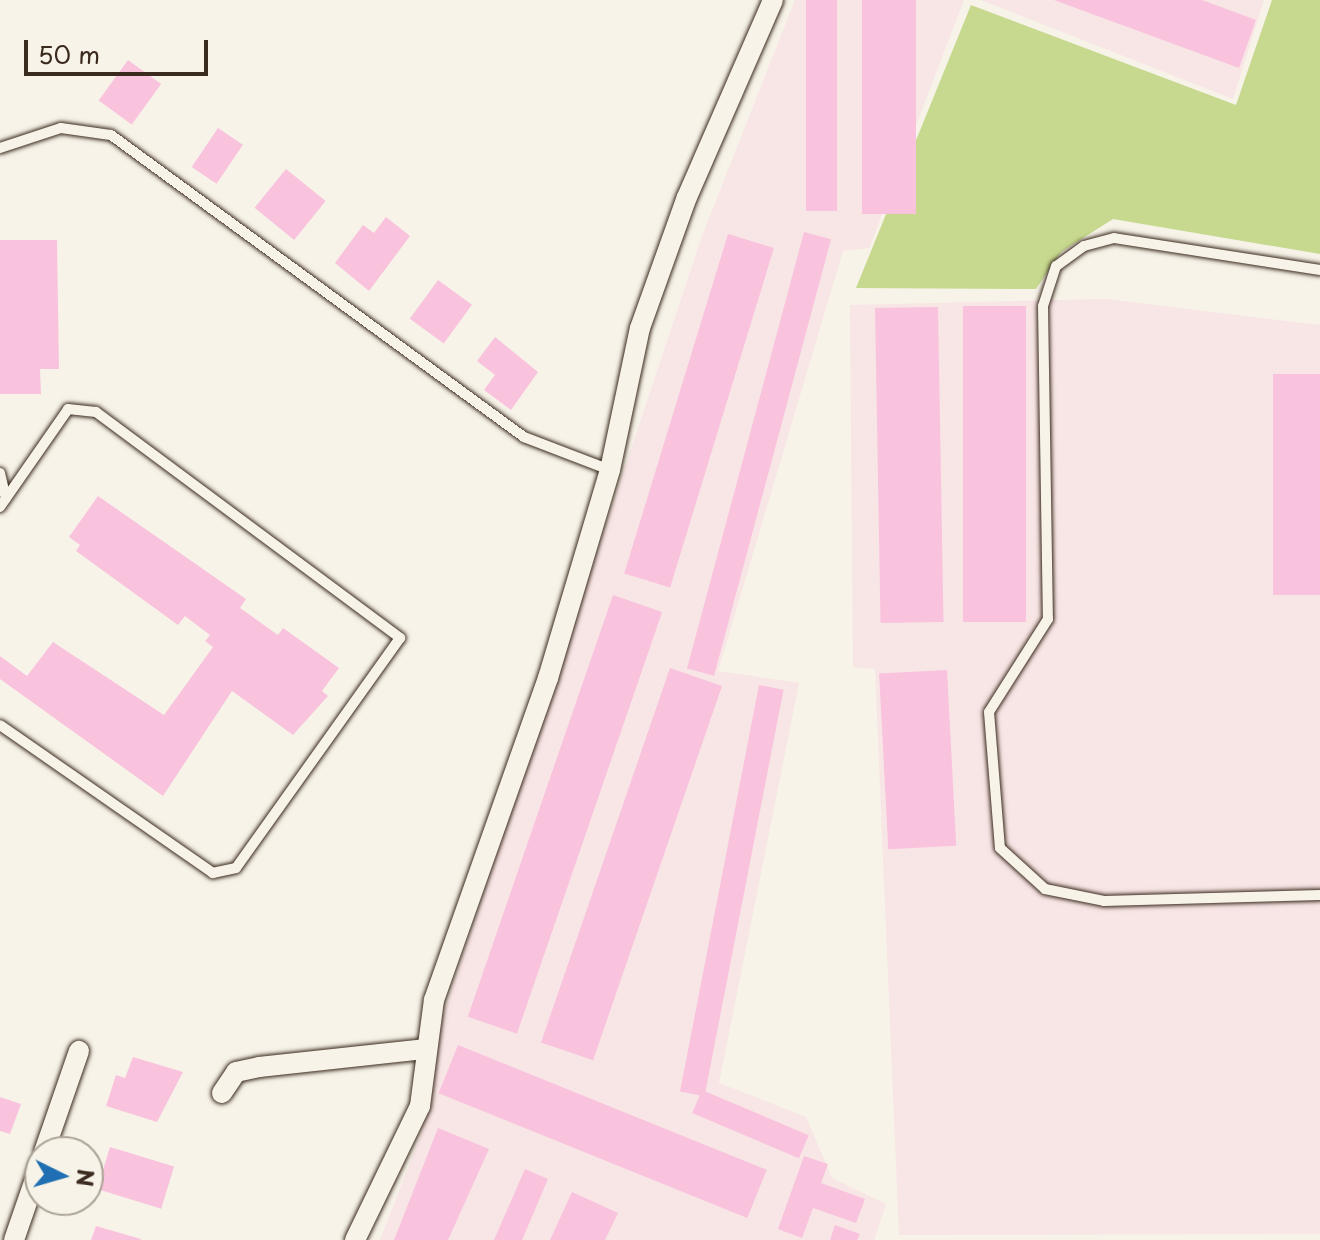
<!DOCTYPE html>
<style>
body{margin:0}
#map{position:relative;width:1320px;height:1240px;overflow:hidden;background:#f7f3e8;font-family:"Playpen Sans",sans-serif}
div>[style]{position:absolute}
.built>*{inset:0;background:#f8e5e5}
.green>*{inset:0;background:#c7d98e}
.building>*{inset:0;background:#f9c3de;transform-origin:0 0}
.roads{filter:drop-shadow(0 0 2px #3b2a1e) drop-shadow(0 0 2px #3b2a1e)}
.service>*{height:10px;margin:-5px;padding:0 5px;transform-origin:5px;border-radius:5px;background:#f7f3e8}
.minor>*{height:20px;margin:-10px;padding:0 10px;transform-origin:10px;border-radius:10px;background:#f7f3e8}
span{translate:-50% -50%;white-space:nowrap;text-align:center;line-height:1.15;-webkit-text-stroke:6px #f7f3e8;paint-order:stroke}
.north{position:absolute;left:24px;top:1136px;width:80px;height:80px;box-sizing:border-box;background:#f7f3e8;border:2px solid #aca397;border-radius:50%;rotate:95deg;font-size:22px;font-weight:700;line-height:32px;text-align:center;color:#3b2a1e}
.north::after{content:'';display:block;margin:auto;width:28px;height:36px;background:#1f6fb2;clip-path:polygon(50% 0,100% 100%,50% 72%,0 100%)}
.scale{position:absolute;left:24px;top:40px;width:184px;height:36px;box-sizing:border-box;border:4px solid #3b2a1e;border-top:0;padding-left:10px;font-size:24px;line-height:28px;white-space:nowrap;color:#3b2a1e;-webkit-text-stroke:6px #f7f3e8;paint-order:stroke}
</style>
<div id="map">
<div class="built">
<i style="clip-path:polygon(795px 0,964px 0,869px 248px,843px 251px,718px 671px,799px 683px,719px 1083px,806px 1117px,832px 1178px,886px 1204px,874px 1240px,380px 1240px,422px 1132px,438px 1030px,702px 236px)"></i>
<i style="clip-path:polygon(981px 0,1264px 0,1233px 99px)"></i>
<i style="clip-path:polygon(1106px 299px,1320px 325px,1320px 1234px,899px 1235px,875px 669px,853px 667px,850px 305px)"></i>
</div>
<div class="green">
<i style="clip-path:polygon(1272px 0,1320px 0,1320px 254px,1113px 219px,1061px 252px,1036px 289px,856px 288px,971px 5px,1236px 105px)"></i>
</div>
<div class="building">
<i style="left:806px;top:0;width:31px;height:211px"></i>
<i style="left:862px;top:0;width:54px;height:214px"></i>
<i style="clip-path:polygon(1054px 0,1202px 0,1256px 20px,1239px 68px)"></i>
<i style="left:128px;top:60px;width:41px;height:50px;rotate:36deg"></i>
<i style="left:218px;top:128px;width:30px;height:47px;rotate:34deg"></i>
<i style="left:286px;top:169px;width:51px;height:50px;rotate:39deg"></i>
<i style="clip-path:polygon(386px 217px,410px 236px,369px 291px,335px 263px,363px 225px,374px 233px)"></i>
<i style="left:804px;top:232px;width:28px;height:452px;rotate:15deg"></i>
<i style="left:728px;top:234px;width:48px;height:355px;rotate:17deg"></i>
<i style="clip-path:polygon(0 240px,57px 240px,59px 369px,40px 369px,41px 394px,0 394px)"></i>
<i style="left:438px;top:280px;width:42px;height:48px;rotate:36deg"></i>
<i style="left:963px;top:306px;width:63px;height:316px"></i>
<i style="left:938px;top:307px;width:315px;height:63px;rotate:89deg"></i>
<i style="clip-path:polygon(495px 337px,538px 372px,511px 410px,484px 390px,495px 375px,477px 361px)"></i>
<i style="left:1320px;top:374px;width:221px;height:47px;rotate:90deg"></i>
<i style="clip-path:polygon(98px 496px,246px 599px,240px 608px,278px 635px,283px 628px,339px 668px,322px 691px,328px 696px,293px 735px,232px 691px,163px 796px,0 679px,0 656px,27px 676px,53px 642px,164px 715px,213px 647px,205px 641px,210px 635px,185px 616px,178px 625px,76px 551px,80px 545px,69px 537px)"></i>
<i style="left:613px;top:595px;width:52px;height:446px;rotate:19deg"></i>
<i style="left:670px;top:668px;width:55px;height:396px;rotate:19deg"></i>
<i style="left:947px;top:670px;width:176px;height:68px;rotate:87deg"></i>
<i style="left:759px;top:685px;width:25px;height:414px;rotate:11deg"></i>
<i style="left:458px;top:1045px;width:333px;height:52px;rotate:22deg"></i>
<i style="clip-path:polygon(133px 1057px,183px 1072px,157px 1122px,106px 1106px,116px 1075px,125px 1078px)"></i>
<i style="left:702px;top:1090px;width:116px;height:25px;rotate:23deg"></i>
<i style="clip-path:polygon(0 1097px,21px 1104px,10px 1134px,0 1131px)"></i>
<i style="clip-path:polygon(438px 1128px,489px 1149px,448px 1240px,394px 1240px)"></i>
<i style="left:110px;top:1147px;width:67px;height:44px;rotate:17deg"></i>
<i style="clip-path:polygon(804px 1156px,828px 1164px,821px 1183px,865px 1199px,856px 1223px,813px 1208px,802px 1238px,778px 1229px)"></i>
<i style="clip-path:polygon(525px 1169px,548px 1179px,522px 1240px,494px 1240px)"></i>
<i style="clip-path:polygon(572px 1192px,618px 1213px,605px 1240px,550px 1240px)"></i>
<i style="clip-path:polygon(835px 1225px,860px 1234px,857px 1240px,830px 1240px)"></i>
<i style="clip-path:polygon(96px 1226px,141px 1239px,140px 1240px,91px 1240px)"></i>
</div>
<div class="roads">
<div class="service">
<i style="left:0;top:148px;width:64px;rotate:-18.2deg"></i>
<i style="left:61px;top:128px;width:50px;rotate:8deg"></i>
<i style="left:111px;top:135px;width:512px;rotate:36.18deg"></i>
<i style="left:524px;top:437px;width:92px;rotate:21deg"></i>
<i style="left:1320px;top:270px;width:208px;rotate:-171.2deg"></i>
<i style="left:1114px;top:238px;width:31px;rotate:165deg"></i>
<i style="left:1084px;top:246px;width:34px;rotate:144deg"></i>
<i style="left:1056px;top:266px;width:42px;rotate:108deg"></i>
<i style="left:1043px;top:306px;width:313px;rotate:89.1deg"></i>
<i style="left:1048px;top:619px;width:110px;rotate:122.4deg"></i>
<i style="left:989px;top:712px;width:136px;rotate:85.4deg"></i>
<i style="left:1000px;top:848px;width:61px;rotate:42.3deg"></i>
<i style="left:1045px;top:889px;width:60px;rotate:11.5deg"></i>
<i style="left:1104px;top:901px;width:216px;rotate:-1.6deg"></i>
<i style="left:0;top:473px;width:26px;rotate:77deg"></i>
<i style="left:0;top:507px;width:119px;rotate:-55.2deg"></i>
<i style="left:68px;top:409px;width:28px;rotate:6deg"></i>
<i style="left:96px;top:412px;width:379px;rotate:36.6deg"></i>
<i style="left:400px;top:638px;width:282px;rotate:125.5deg"></i>
<i style="left:236px;top:868px;width:24px;rotate:168deg"></i>
<i style="left:213px;top:873px;width:259px;rotate:-145.2deg"></i>
</div>
<div class="minor">
<i style="left:222px;top:1093px;width:25px;rotate:-56deg"></i>
<i style="left:236px;top:1072px;width:24px;rotate:-12deg"></i>
<i style="left:259px;top:1067px;width:166px;rotate:-6.2deg"></i>
<i style="left:44px;top:1152px;width:107px;rotate:-70.9deg"></i>
<i style="left:14px;top:1240px;width:79px;rotate:-70.9deg"></i>
<i style="left:355px;top:1240px;width:149px;rotate:-64.1deg"></i>
<i style="left:420px;top:1106px;width:107px;rotate:-82.5deg"></i>
<i style="left:434px;top:1000px;width:342px;rotate:-70.5deg"></i>
<i style="left:548px;top:678px;width:217px;rotate:-73.4deg"></i>
<i style="left:610px;top:470px;width:145px;rotate:-78.1deg"></i>
<i style="left:640px;top:328px;width:139px;rotate:-70.3deg"></i>
<i style="left:687px;top:197px;width:215px;rotate:-66.4deg"></i>
</div>
</div>
<div class="north">N</div>
<div class="scale">50 m</div>
</div>
